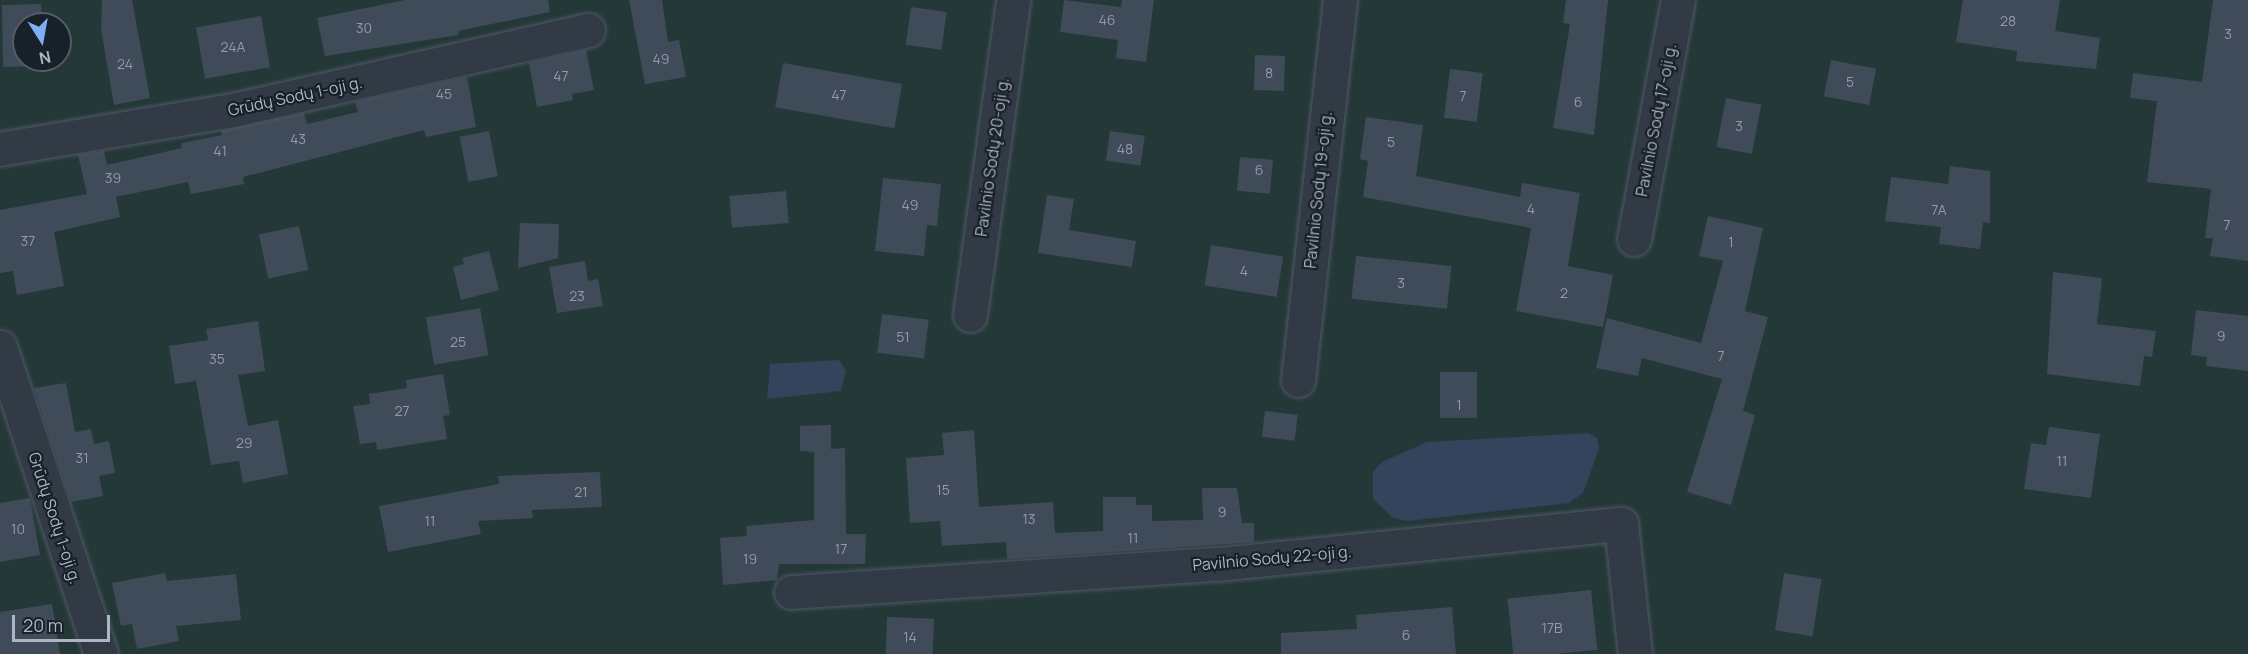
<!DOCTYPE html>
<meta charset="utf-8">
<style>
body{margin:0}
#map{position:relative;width:2248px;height:654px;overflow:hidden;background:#1f2934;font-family:Manrope,sans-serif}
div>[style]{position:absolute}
.green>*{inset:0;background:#243838}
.water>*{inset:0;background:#33445c}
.building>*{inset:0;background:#404b59;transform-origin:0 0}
.roads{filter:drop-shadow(0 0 2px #505864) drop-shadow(0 0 2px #505864)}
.minor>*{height:33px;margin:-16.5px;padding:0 16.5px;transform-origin:16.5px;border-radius:16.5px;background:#323a45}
span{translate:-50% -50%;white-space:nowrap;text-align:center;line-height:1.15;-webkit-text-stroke:4.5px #182029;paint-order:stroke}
.number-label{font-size:14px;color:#919aa8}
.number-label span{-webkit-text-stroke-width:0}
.street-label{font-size:16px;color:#acb5c3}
.north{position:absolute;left:12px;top:12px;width:60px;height:60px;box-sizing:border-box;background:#182029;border:2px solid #535c67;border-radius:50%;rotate:169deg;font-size:16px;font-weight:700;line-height:24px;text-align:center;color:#acb5c3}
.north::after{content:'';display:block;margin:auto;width:21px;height:27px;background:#7faef5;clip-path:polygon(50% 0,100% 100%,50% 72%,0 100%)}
.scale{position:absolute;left:12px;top:615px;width:98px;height:27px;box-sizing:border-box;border:3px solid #acb5c3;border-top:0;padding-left:8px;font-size:18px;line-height:21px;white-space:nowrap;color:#acb5c3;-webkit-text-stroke:4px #182029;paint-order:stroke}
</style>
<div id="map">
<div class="green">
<i style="clip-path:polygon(evenodd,0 0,2248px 0,2248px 654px,0 654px,0 0,24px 24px,60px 24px,60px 60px,24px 60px,24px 24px)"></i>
</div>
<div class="water">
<i style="clip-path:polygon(839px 360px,846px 371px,841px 391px,767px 399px,770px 364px)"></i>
<i style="clip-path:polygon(1588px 433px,1597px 438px,1599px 448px,1583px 493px,1569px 503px,1407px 521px,1393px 518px,1373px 499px,1373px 472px,1382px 462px,1427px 442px)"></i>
</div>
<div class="building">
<i style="clip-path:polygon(102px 0,132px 0,150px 98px,114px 105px,101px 29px)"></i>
<i style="clip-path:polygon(405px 0,548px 0,550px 12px,458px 31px,459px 35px,325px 56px,317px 18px)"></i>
<i style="clip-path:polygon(629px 0,662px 0,668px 42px,679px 40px,686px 77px,645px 84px)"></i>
<i style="clip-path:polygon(1064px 0,1121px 7px,1122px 0,1154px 0,1146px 62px,1116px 58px,1118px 40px,1060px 32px)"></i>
<i style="clip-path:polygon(1566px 0,1608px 0,1594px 135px,1553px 128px,1570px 24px,1563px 23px)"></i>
<i style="clip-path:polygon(1963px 0,2060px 0,2055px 31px,2100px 38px,2096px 69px,2016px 61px,2017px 51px,1956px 42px)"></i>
<i style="clip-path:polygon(2213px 0,2248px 0,2248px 261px,2210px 256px,2213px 238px,2205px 238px,2211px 189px,2147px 182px,2157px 101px,2130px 98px,2133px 73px,2202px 82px)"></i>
<i style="clip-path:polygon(41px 4px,42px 24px,24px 24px,24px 60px,43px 60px,43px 66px,3px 67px,2px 5px)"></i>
<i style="left:911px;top:7px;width:36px;height:38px;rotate:8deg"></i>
<i style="left:261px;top:16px;width:52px;height:66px;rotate:80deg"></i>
<i style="clip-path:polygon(586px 50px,594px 90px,572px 94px,573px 100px,537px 107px,529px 63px)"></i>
<i style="left:1255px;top:55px;width:30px;height:35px;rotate:2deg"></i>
<i style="left:1831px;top:60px;width:46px;height:37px;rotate:11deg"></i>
<i style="left:783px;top:63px;width:121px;height:45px;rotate:10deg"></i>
<i style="left:1450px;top:69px;width:33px;height:49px;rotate:7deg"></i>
<i style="clip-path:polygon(467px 77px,476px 127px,426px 137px,424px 130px,243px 177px,244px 184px,191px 194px,188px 182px,116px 197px,120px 217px,54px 232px,64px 286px,17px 295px,13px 271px,0 273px,0 210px,87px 194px,78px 155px,104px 151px,107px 165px,182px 148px,181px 143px,222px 135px,221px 131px,304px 113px,307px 124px,358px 112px,355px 102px)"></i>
<i style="left:1726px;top:98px;width:36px;height:50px;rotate:11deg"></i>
<i style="clip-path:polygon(1366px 117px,1423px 125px,1416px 176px,1520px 197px,1522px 183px,1580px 193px,1568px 266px,1613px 275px,1603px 327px,1516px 311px,1531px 228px,1363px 197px,1368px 161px,1360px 159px)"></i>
<i style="left:489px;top:131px;width:46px;height:30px;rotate:79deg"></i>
<i style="left:1110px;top:131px;width:35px;height:30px;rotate:8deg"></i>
<i style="left:1240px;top:157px;width:33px;height:34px;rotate:5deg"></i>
<i style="clip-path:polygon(1950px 166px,1990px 171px,1990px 223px,1983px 222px,1980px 249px,1939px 244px,1941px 227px,1885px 221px,1891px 177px,1948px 184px)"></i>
<i style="clip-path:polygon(883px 178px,941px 184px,937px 226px,927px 225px,924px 256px,875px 251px)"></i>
<i style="left:786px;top:191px;width:32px;height:57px;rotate:85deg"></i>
<i style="clip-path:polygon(1047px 195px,1074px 199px,1069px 230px,1136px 241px,1132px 267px,1038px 253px)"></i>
<i style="clip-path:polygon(1708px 216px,1763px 228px,1745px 311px,1768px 317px,1743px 411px,1755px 415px,1731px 505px,1687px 492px,1722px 379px,1642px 358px,1638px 376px,1596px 368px,1607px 318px,1701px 343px,1723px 261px,1699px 256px)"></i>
<i style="clip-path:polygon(520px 223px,559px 224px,558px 258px,518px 268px)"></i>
<i style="left:299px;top:226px;width:45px;height:41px;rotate:78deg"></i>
<i style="left:1211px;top:245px;width:73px;height:41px;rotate:9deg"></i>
<i style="clip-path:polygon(489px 251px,499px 290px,461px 300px,453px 267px,464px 264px,462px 258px)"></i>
<i style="left:1356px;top:256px;width:96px;height:43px;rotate:6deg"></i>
<i style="clip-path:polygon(585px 261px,588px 281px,598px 279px,603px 306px,557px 313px,549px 267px)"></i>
<i style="clip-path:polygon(2053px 272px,2102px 278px,2097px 324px,2156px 331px,2152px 357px,2144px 356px,2140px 386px,2047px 374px)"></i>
<i style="left:480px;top:308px;width:48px;height:55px;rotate:80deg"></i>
<i style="clip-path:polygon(2196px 310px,2248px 316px,2248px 371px,2206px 366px,2207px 357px,2191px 355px)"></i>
<i style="left:882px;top:314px;width:47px;height:39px;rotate:7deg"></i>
<i style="clip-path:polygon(258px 321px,265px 371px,238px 375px,248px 426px,278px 420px,288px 474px,243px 483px,239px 461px,211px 465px,196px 381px,175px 384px,169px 346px,208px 340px,206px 329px)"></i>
<i style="left:1440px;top:372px;width:37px;height:46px"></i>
<i style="clip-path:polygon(443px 374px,450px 415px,443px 416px,447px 439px,377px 450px,376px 442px,360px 444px,353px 406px,370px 404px,369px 394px,407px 388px,406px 380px)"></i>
<i style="clip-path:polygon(66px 383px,75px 432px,91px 429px,94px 444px,109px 441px,115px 473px,99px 476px,103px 496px,71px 502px,34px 388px)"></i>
<i style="left:1265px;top:411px;width:33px;height:26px;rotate:7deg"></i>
<i style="clip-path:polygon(831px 425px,831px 449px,845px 448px,846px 534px,866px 534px,865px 564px,779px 564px,777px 580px,723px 585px,720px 538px,747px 536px,746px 526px,814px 520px,814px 452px,800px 451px,800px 426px)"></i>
<i style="clip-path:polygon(2049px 427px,2100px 434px,2091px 498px,2024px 489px,2031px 443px,2046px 445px)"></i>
<i style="clip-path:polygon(974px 430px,979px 507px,1053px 502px,1055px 533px,1103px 531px,1103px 497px,1136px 497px,1136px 505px,1152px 505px,1152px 521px,1203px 520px,1202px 488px,1237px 488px,1242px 523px,1254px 523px,1254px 542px,1007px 559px,1006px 542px,942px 546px,940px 521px,910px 523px,906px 458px,944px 455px,942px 433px)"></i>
<i style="clip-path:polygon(600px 472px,602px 507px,532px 510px,533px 518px,478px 521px,481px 534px,388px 552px,379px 506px,499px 484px,498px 476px)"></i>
<i style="clip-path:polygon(30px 498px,40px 555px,0 562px,0 503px)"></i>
<i style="clip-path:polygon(165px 573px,167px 581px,236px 574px,241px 620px,176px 626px,179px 641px,137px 649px,132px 624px,121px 626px,112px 583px)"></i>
<i style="left:1784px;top:573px;width:38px;height:58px;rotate:9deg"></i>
<i style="left:1591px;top:590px;width:60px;height:84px;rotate:84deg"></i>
<i style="clip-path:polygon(52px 604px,60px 654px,0 654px,0 612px)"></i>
<i style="clip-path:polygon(1452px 607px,1456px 654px,1281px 654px,1281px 633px,1357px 629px,1356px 615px)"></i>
<i style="left:887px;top:617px;width:47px;height:37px;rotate:2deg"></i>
</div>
<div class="roads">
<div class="minor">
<i style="left:0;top:149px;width:236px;rotate:-9.5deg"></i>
<i style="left:233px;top:110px;width:364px;rotate:-12.7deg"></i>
<i style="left:1634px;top:239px;width:243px;rotate:-79.6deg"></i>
<i style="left:970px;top:315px;width:318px;rotate:-82.2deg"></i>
<i style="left:0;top:347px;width:323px;rotate:71.8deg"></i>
<i style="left:1298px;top:380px;width:382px;rotate:-83.7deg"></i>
<i style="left:791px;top:592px;width:428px;rotate:-3.8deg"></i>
<i style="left:1218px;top:564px;width:405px;rotate:-5.7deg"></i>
<i style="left:1621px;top:524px;width:131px;rotate:83.9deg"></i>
</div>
</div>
<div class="number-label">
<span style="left:1107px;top:20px">46</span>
<span style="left:2008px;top:21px">28</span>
<span style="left:364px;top:28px">30</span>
<span style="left:2228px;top:34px">3</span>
<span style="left:233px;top:47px">24A</span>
<span style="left:661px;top:59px">49</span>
<span style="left:125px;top:64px">24</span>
<span style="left:1269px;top:73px">8</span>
<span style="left:561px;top:76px">47</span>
<span style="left:1850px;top:82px">5</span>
<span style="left:444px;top:94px">45</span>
<span style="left:839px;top:95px">47</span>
<span style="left:1463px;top:96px">7</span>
<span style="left:1578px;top:102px">6</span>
<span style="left:1739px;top:126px">3</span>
<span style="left:298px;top:139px">43</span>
<span style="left:1391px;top:142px">5</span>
<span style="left:1125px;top:149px">48</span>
<span style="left:220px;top:151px">41</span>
<span style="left:1259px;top:170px">6</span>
<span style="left:113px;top:178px">39</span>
<span style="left:910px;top:205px">49</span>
<span style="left:1531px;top:209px">4</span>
<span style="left:1939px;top:210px">7A</span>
<span style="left:2227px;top:225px">7</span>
<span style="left:28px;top:241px">37</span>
<span style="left:1731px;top:242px">1</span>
<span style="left:1244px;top:271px">4</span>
<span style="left:1401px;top:283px">3</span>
<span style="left:1564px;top:293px">2</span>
<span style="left:577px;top:296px">23</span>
<span style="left:2221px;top:336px">9</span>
<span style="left:903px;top:337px">51</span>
<span style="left:458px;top:342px">25</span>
<span style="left:1721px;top:356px">7</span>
<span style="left:217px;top:359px">35</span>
<span style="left:1459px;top:405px">1</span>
<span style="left:402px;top:411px">27</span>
<span style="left:244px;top:443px">29</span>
<span style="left:82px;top:458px">31</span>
<span style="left:2062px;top:461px">11</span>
<span style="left:943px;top:490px">15</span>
<span style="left:581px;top:492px">21</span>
<span style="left:1222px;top:512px">9</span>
<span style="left:1029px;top:519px">13</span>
<span style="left:430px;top:521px">11</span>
<span style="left:18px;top:529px">10</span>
<span style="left:1133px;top:538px">11</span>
<span style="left:841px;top:549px">17</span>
<span style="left:750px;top:559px">19</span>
<span style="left:1552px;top:628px">17B</span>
<span style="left:1406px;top:635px">6</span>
<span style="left:910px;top:637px">14</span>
</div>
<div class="street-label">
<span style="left:295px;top:96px;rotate:-12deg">Grūdų Sodų 1-oji g.</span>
<span style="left:1656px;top:120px;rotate:-79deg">Pavilnio Sodų 17-oji g.</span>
<span style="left:992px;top:157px;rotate:-82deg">Pavilnio Sodų 20-oji g.</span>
<span style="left:1318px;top:190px;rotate:-84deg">Pavilnio Sodų 19-oji g.</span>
<span style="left:55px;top:518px;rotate:72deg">Grūdų Sodų 1-oji g.</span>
<span style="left:1272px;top:558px;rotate:-5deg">Pavilnio Sodų 22-oji g.</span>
</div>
<div class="north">N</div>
<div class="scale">20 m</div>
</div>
